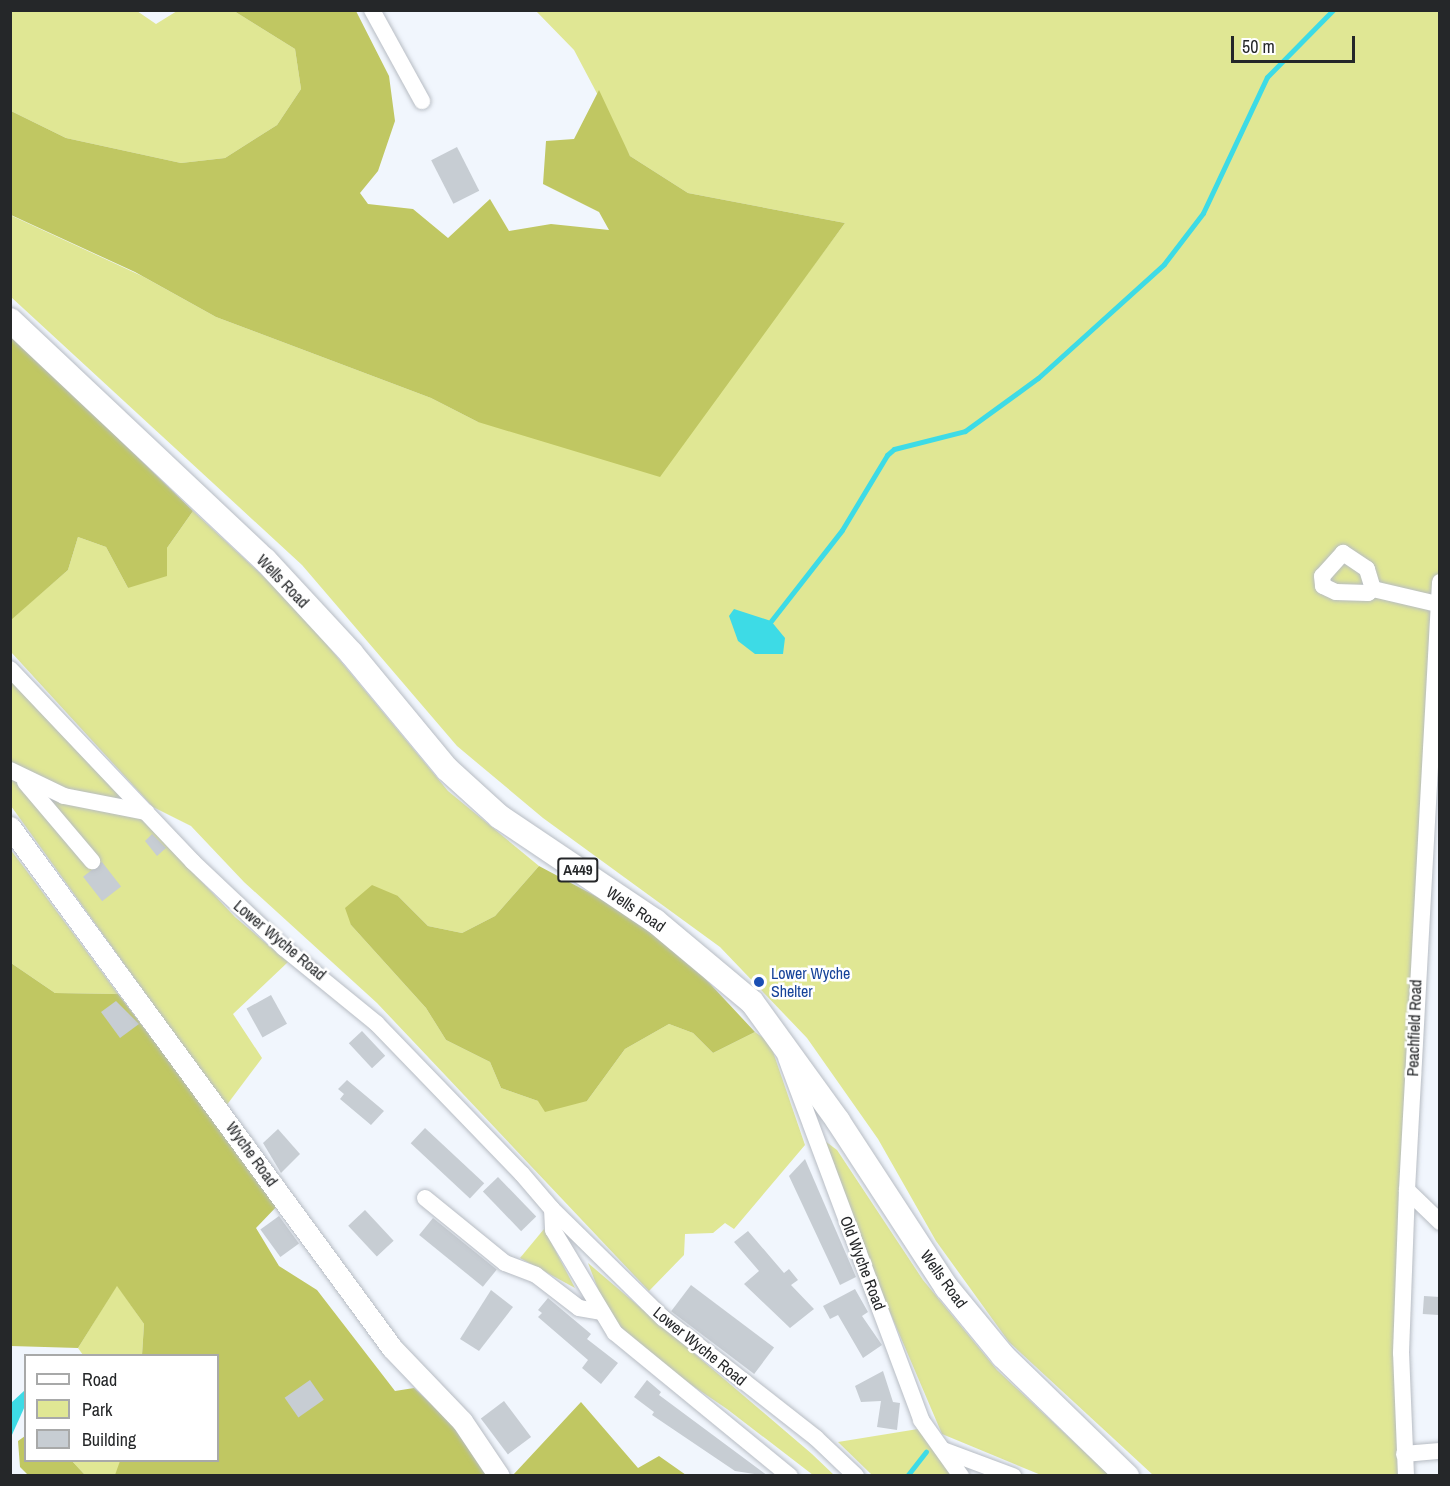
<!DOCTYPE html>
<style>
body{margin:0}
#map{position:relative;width:1450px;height:1486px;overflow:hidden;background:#f1f6fd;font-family:"Archivo Narrow",sans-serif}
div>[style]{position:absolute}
.green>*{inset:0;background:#e0e794}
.forest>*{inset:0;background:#c0c762}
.water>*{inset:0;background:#3ddbe6}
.stream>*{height:5px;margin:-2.5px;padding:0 2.5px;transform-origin:2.5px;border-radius:2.5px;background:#3ddbe6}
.building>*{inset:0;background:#c7cdd3;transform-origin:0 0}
.roads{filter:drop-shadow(0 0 2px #b7bcc3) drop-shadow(0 0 2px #b7bcc3)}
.minor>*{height:16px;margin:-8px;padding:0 8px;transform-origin:8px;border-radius:8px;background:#fff}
.major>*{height:21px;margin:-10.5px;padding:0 10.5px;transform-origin:10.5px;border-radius:10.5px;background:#fff}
.highway>*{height:24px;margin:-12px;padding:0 12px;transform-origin:12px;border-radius:12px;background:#fff}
.dots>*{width:16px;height:16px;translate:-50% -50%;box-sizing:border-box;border:3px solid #fff;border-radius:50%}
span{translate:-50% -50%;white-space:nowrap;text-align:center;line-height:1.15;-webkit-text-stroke:5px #fff;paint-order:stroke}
.shield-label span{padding:2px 4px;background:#fff;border:2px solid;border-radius:4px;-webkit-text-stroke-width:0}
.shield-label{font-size:15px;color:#252729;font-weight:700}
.street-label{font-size:16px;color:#252729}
.transit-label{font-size:16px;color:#164399}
.left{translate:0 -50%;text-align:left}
.frame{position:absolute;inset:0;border:12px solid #252729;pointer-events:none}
.legend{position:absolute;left:24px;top:1354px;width:195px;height:108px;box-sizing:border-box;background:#fff;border:2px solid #a8a9a9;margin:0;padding:8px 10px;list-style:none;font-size:18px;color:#252729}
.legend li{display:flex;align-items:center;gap:12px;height:30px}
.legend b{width:30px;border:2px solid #a8a9a9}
.scale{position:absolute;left:1231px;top:36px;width:124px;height:27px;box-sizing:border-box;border:3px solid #252729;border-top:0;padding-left:8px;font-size:18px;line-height:21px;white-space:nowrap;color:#252729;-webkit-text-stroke:4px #fff;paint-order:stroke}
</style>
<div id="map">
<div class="green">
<i style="clip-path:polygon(10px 11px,137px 11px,156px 24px,177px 11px,234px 11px,295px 49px,301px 89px,277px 125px,225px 158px,181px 163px,66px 138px,11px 111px)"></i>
<i style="clip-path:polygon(536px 11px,1439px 11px,1440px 683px,1419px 910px,1406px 1475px,1153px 1475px,1009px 1342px,936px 1241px,878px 1139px,807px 1038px,720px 947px,543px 818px,457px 746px,302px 565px,11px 297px,10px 215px,142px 276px,216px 317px,431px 398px,478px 422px,731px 377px,845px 223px,688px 193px,630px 156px,574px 50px)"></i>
<i style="clip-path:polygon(193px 511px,294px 605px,448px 791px,539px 866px,495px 916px,462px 933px,428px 926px,398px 896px,351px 925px,426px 1008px,446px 1040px,490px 1062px,501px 1088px,538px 1101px,587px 1101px,625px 1049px,669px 1024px,693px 1033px,713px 1053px,755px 1032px,770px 1043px,805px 1145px,734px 1229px,725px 1223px,713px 1233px,685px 1234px,684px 1255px,649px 1291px,377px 1003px,244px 882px,191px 826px,153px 807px,11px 652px,10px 620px,68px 570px,78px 537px,106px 547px,128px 588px,167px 548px)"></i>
<i style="clip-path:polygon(10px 679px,235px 917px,288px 962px,233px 1014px,262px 1058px,226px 1106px,11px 806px)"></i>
<i style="clip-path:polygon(10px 849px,23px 866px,118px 994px,55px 993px,11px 963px)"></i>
<i style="clip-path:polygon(813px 1132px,837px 1150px,923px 1280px,997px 1370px,1109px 1475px,1041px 1475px,942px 1434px)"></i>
<i style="clip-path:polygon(544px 1229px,575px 1288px,520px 1258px)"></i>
<i style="clip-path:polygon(588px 1263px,812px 1454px,834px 1475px,813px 1475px,727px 1409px,615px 1333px)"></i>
<i style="clip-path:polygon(117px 1285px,144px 1324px,142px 1355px,83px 1355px,78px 1348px)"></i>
<i style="clip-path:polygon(918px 1429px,953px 1475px,872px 1475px,838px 1442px)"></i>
<i style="clip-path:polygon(72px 1461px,122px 1461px,116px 1476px,85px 1475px)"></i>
</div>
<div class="forest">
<i style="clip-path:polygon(234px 11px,356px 11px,389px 76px,395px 121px,378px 171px,360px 193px,368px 204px,413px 209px,448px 238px,490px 199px,509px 231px,551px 224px,609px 230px,599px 212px,543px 184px,546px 141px,574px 139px,599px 90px,630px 156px,688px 193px,845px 223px,660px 477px,478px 422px,431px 398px,216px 317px,135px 272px,11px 215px,11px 111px,66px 138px,181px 163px,225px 158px,277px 125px,301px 89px,295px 49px)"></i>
<i style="clip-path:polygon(10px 333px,193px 511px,167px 548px,167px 576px,128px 588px,106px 547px,78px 537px,68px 570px,11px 620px)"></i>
<i style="clip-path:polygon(539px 866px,633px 916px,685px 957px,755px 1032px,713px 1053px,693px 1033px,669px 1024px,625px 1049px,587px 1101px,545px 1112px,538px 1101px,501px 1088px,490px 1062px,446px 1040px,426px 1008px,351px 925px,345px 908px,372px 885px,398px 896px,428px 926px,462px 933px,495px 916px)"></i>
<i style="clip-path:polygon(11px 963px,55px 993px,118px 994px,279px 1204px,256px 1228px,279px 1266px,317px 1290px,395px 1391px,414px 1388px,459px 1430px,487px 1475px,115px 1475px,120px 1461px,218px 1460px,218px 1356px,142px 1355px,144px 1324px,117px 1286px,78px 1348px,11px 1346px)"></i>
<i style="clip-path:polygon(581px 1402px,638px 1468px,659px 1456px,686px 1475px,513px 1475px)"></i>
<i style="clip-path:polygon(25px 1436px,26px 1460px,72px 1461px,85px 1475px,28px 1475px,20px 1467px,18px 1441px)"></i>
</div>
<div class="water">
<i style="clip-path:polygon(734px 609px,771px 621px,785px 638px,783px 654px,755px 654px,738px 641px,729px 616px)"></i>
<i style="clip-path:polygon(25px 1390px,25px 1406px,11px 1437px,11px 1403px)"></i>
</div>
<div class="stream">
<i style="left:771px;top:621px;width:115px;rotate:-52deg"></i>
<i style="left:842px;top:530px;width:87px;rotate:-59deg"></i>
<i style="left:887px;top:455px;width:9px;rotate:-41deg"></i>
<i style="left:894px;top:449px;width:73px;rotate:-14.2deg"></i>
<i style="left:965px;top:431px;width:90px;rotate:-36deg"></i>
<i style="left:1038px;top:378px;width:170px;rotate:-42.1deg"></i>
<i style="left:1164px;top:264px;width:64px;rotate:-52.6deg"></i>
<i style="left:1203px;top:213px;width:150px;rotate:-64.8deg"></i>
<i style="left:1267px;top:77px;width:94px;rotate:-45.4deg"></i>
<i style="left:907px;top:1476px;width:31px;rotate:-52deg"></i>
</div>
<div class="building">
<i style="left:457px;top:147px;width:49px;height:29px;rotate:63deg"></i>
<i style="clip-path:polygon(152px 834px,166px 848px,157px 856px,145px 841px)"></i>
<i style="left:102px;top:862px;width:31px;height:24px;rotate:52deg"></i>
<i style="left:271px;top:995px;width:33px;height:28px;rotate:61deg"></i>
<i style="clip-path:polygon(116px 1001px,139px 1024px,120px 1038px,101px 1012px)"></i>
<i style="left:362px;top:1031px;width:34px;height:18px;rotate:47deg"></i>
<i style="clip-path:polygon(347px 1080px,384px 1111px,371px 1125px,340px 1099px,344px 1094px,338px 1089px)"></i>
<i style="left:425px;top:1128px;width:81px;height:21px;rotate:43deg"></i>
<i style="clip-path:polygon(278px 1129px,300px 1154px,281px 1173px,263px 1143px)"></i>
<i style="clip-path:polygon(805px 1159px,856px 1277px,840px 1285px,789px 1176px)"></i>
<i style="left:498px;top:1177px;width:55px;height:21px;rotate:46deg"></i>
<i style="left:365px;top:1210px;width:42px;height:23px;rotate:47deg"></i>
<i style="left:279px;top:1216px;width:34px;height:23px;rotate:54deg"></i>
<i style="left:433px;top:1218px;width:82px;height:22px;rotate:39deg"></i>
<i style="clip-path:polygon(748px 1231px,784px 1273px,789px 1269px,798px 1280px,791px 1285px,814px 1309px,790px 1328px,744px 1284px,759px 1271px,734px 1242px)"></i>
<i style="left:691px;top:1285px;width:104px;height:33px;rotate:37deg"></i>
<i style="clip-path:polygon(855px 1289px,868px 1312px,862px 1316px,882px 1345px,863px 1358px,838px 1315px,830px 1319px,823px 1306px)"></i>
<i style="clip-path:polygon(491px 1290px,513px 1307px,479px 1351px,460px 1339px)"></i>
<i style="left:1424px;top:1296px;width:16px;height:18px;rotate:4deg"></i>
<i style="clip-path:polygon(548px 1298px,591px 1334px,587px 1339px,618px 1363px,601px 1384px,582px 1368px,588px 1360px,538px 1317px,542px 1313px,538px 1310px)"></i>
<i style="clip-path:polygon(883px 1371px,893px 1402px,900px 1403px,897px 1430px,877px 1427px,881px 1401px,861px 1402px,855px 1386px)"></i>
<i style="left:310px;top:1380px;width:24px;height:31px;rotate:55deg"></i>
<i style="clip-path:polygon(647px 1380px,661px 1392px,659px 1395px,768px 1476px,735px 1471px,652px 1415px,654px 1412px,634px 1397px)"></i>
<i style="left:504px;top:1401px;width:45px;height:29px;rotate:53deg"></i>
</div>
<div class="roads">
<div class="minor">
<i style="left:372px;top:10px;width:104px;rotate:61.2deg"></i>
<i style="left:1373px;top:589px;width:21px;rotate:-107deg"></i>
<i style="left:1367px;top:569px;width:29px;rotate:-146deg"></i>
<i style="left:1343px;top:553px;width:31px;rotate:132deg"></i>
<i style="left:1322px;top:576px;width:10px;rotate:84deg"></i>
<i style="left:1323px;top:586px;width:14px;rotate:25deg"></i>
<i style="left:1336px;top:592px;width:32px;rotate:2deg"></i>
<i style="left:1368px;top:593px;width:6px;rotate:-39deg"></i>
<i style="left:1373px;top:589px;width:66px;rotate:13.2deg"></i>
<i style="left:10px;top:669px;width:266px;rotate:46.5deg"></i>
<i style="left:193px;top:862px;width:125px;rotate:43.4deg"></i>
<i style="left:284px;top:948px;width:119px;rotate:39.2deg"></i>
<i style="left:376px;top:1023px;width:210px;rotate:46deg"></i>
<i style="left:522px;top:1174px;width:46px;rotate:49.4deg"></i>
<i style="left:552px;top:1209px;width:21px;rotate:87deg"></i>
<i style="left:553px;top:1230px;width:120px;rotate:59deg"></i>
<i style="left:615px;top:1333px;width:226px;rotate:39.3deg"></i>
<i style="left:10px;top:770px;width:60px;rotate:25.7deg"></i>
<i style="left:64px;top:796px;width:84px;rotate:11deg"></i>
<i style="left:25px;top:782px;width:104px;rotate:49.7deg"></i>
<i style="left:786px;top:1058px;width:386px;rotate:69.5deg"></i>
<i style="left:921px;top:1420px;width:69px;rotate:54.5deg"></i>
<i style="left:1407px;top:1190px;width:46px;rotate:44.1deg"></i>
<i style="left:425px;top:1198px;width:103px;rotate:39.1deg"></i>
<i style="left:505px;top:1263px;width:33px;rotate:21deg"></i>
<i style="left:536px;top:1275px;width:54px;rotate:37.5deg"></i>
<i style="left:579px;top:1308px;width:22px;rotate:10deg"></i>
<i style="left:552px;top:1209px;width:156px;rotate:44.5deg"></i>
<i style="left:663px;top:1318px;width:194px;rotate:38.1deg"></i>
<i style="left:816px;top:1438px;width:55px;rotate:43.5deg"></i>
<i style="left:943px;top:1450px;width:75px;rotate:20.4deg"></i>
<i style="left:1404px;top:1454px;width:36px;rotate:-5deg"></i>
<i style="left:1406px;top:1476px;width:123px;rotate:-92.3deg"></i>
<i style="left:1401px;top:1353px;width:163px;rotate:-87.9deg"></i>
<i style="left:1407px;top:1190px;width:609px;rotate:-86.89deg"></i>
</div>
<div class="major">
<i style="left:10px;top:827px;width:646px;rotate:53.75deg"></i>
<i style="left:392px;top:1348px;width:101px;rotate:46.2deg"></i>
<i style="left:462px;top:1421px;width:66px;rotate:56.1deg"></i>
</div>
<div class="highway">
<i style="left:10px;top:320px;width:350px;rotate:43.3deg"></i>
<i style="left:265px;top:560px;width:127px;rotate:47.2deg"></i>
<i style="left:351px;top:653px;width:151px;rotate:50.4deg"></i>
<i style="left:447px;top:769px;width:72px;rotate:42.2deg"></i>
<i style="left:500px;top:817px;width:187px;rotate:33.9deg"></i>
<i style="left:655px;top:921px;width:126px;rotate:39.9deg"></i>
<i style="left:752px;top:1002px;width:147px;rotate:54.1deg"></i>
<i style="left:838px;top:1121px;width:199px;rotate:56.9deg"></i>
<i style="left:947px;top:1288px;width:88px;rotate:50.5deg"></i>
<i style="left:1003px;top:1356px;width:173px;rotate:44.1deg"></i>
</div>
</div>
<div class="dots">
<i style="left:759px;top:982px;background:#1a4fb4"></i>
</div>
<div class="shield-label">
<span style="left:578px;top:870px">A449</span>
</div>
<div class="street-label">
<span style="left:283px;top:581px;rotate:46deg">Wells Road</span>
<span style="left:636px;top:909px;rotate:34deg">Wells Road</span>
<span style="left:280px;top:940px;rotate:40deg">Lower Wyche Road</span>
<span style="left:1414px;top:1028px;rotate:-88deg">Peachfield Road</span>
<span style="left:252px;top:1154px;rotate:54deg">Wyche Road</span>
<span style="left:863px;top:1263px;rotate:69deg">Old Wyche Road</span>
<span style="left:944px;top:1279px;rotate:54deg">Wells Road</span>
<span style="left:700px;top:1346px;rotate:39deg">Lower Wyche Road</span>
</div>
<div class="transit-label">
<span class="left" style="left:771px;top:982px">Lower Wyche<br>Shelter</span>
</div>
<div class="frame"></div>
<ul class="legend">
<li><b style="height:8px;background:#fff"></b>Road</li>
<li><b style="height:16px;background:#e0e794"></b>Park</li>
<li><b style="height:16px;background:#c7cdd3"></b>Building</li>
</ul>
<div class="scale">50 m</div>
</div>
